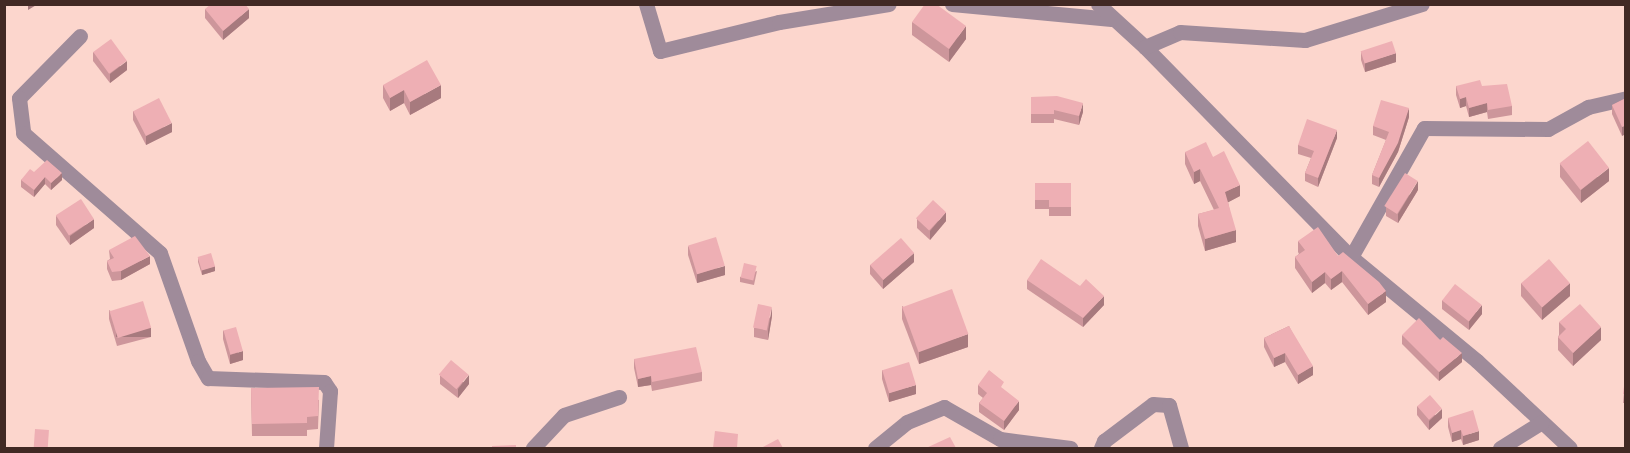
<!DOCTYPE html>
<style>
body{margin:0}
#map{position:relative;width:1630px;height:453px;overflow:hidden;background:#fcd6cd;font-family:"Sofia Sans Condensed",sans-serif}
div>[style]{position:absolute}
.minor>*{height:15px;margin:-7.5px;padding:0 7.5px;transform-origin:7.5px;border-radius:7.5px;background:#9f8b9a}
.wall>*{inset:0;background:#cd969b}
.shaded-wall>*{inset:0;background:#a77a7e;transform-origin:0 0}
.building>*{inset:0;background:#eeafb4;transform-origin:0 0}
span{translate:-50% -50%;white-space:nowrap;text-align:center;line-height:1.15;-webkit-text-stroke:6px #fff;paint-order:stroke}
.frame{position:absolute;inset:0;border:6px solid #412924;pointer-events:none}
</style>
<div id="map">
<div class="minor">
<i style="left:646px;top:4px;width:49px;rotate:73.4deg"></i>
<i style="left:660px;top:51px;width:122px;rotate:-13.7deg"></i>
<i style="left:779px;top:22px;width:111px;rotate:-9.3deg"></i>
<i style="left:952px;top:4px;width:160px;rotate:5.4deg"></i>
<i style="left:1098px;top:4px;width:64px;rotate:42.5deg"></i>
<i style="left:1145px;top:47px;width:294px;rotate:45.6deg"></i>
<i style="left:1351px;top:257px;width:163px;rotate:39.5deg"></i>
<i style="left:1477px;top:361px;width:127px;rotate:43.1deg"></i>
<i style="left:80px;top:36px;width:87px;rotate:134.5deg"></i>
<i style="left:19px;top:98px;width:35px;rotate:83deg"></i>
<i style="left:23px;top:133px;width:182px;rotate:41.2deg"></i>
<i style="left:160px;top:253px;width:114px;rotate:70.6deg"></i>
<i style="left:198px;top:361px;width:20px;rotate:60deg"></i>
<i style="left:208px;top:378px;width:116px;rotate:2deg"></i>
<i style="left:324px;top:382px;width:11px;rotate:56deg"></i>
<i style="left:330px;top:391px;width:57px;rotate:94deg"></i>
<i style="left:1145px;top:47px;width:38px;rotate:-23deg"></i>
<i style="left:1180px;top:32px;width:125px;rotate:3.7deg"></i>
<i style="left:1305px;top:40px;width:122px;rotate:-17.1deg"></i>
<i style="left:1351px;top:257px;width:148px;rotate:-60.5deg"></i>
<i style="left:1424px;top:128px;width:124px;rotate:0.5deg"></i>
<i style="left:1548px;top:129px;width:46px;rotate:-28.8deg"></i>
<i style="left:1588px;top:107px;width:39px;rotate:-13deg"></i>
<i style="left:533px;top:448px;width:45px;rotate:-46.8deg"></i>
<i style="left:564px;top:415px;width:58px;rotate:-18.1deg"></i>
<i style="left:875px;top:448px;width:41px;rotate:-39.1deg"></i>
<i style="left:907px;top:422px;width:40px;rotate:-22deg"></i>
<i style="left:944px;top:407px;width:64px;rotate:29.7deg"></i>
<i style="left:1000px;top:439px;width:71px;rotate:7.3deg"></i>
<i style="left:1101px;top:448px;width:8px;rotate:-67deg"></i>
<i style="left:1104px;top:441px;width:61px;rotate:-37.1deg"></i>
<i style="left:1153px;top:404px;width:16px;rotate:4deg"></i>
<i style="left:1169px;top:405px;width:45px;rotate:74.4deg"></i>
<i style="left:1500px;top:448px;width:49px;rotate:-31.8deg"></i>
</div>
<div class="wall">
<i style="clip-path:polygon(205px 9px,249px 18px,223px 40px,205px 18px)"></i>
<i style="clip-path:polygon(912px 22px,966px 39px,949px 62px,912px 35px)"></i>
<i style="clip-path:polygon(1361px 51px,1396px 62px,1365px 72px,1361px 60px)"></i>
<i style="clip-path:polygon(93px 52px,127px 70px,110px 83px,93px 61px)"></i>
<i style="clip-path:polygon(383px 85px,441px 98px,410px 115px,404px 103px,390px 111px,383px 98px)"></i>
<i style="clip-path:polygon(1456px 86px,1482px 86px,1512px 106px,1512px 115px,1488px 119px,1487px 112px,1469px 117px,1466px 106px,1460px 108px,1456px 95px)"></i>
<i style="clip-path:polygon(1031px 97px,1083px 112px,1079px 125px,1054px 119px,1054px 123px,1031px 123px)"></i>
<i style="clip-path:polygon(1626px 98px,1622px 136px,1612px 114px,1612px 105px)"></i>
<i style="clip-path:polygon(133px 111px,172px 132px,146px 145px,133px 120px)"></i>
<i style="clip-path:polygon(1409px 117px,1398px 152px,1379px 187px,1372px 184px,1372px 175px,1386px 140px,1373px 135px,1373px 126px)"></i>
<i style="clip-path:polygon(1337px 138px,1318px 187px,1305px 181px,1305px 173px,1311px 158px,1298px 154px,1298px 145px)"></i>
<i style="clip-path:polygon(1185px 152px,1213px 157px,1240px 196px,1228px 202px,1236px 242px,1205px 251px,1198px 226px,1198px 214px,1214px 210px,1200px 181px,1194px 184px,1185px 164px)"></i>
<i style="clip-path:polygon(1560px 164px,1609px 181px,1581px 203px,1560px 177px)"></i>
<i style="clip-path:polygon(34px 172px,62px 180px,51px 190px,45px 184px,34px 197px,21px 187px,21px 180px)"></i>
<i style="clip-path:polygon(1035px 183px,1071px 183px,1071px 216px,1049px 216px,1049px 209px,1035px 209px)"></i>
<i style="clip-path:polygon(1418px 190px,1398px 223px,1386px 216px,1386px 207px)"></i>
<i style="clip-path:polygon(56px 216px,94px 228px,70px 245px,56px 225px)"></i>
<i style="clip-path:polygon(917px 219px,946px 221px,930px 240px,917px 228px)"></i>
<i style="clip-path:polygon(1298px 241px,1338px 256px,1386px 302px,1368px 315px,1342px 282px,1331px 290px,1325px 283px,1312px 293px,1295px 268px,1295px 257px,1299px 254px,1298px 252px)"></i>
<i style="clip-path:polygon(688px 246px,725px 275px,697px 283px,688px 255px)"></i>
<i style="clip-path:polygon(109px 250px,150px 264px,121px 280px,112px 281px,107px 269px,107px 261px,110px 259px)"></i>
<i style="clip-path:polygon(198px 257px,215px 271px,202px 275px,198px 262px)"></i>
<i style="clip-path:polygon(914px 262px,883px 289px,870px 274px,870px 265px)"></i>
<i style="clip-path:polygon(757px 271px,754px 285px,740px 282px,740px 277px)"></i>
<i style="clip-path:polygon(1027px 280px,1080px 286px,1104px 305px,1083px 327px,1027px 289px)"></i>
<i style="clip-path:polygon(1521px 283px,1570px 296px,1542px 320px,1521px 296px)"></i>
<i style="clip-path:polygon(1442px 300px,1482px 314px,1469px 330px,1442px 309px)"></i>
<i style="clip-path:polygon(902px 306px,968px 347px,919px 364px,902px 319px)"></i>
<i style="clip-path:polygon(109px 310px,151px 337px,117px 346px,109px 319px)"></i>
<i style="clip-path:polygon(772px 316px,768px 340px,754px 337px,754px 328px)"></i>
<i style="clip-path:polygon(1559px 322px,1601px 340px,1573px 366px,1558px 350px,1558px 337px,1559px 335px)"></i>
<i style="clip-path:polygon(1289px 326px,1313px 375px,1298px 384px,1285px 362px,1274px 367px,1264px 347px,1264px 338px)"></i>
<i style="clip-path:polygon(223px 330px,243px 360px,230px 364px,223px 339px)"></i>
<i style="clip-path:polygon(1402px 335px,1462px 362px,1439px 381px,1402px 344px)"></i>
<i style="clip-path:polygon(634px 359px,702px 372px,702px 381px,652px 391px,651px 385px,638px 387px,634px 368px)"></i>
<i style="clip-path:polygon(882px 370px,916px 394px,889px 402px,882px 379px)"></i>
<i style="clip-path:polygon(1626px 371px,1626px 403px,1623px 403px)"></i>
<i style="clip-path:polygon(440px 375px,469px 384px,458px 398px,440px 384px)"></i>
<i style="clip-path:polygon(978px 385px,1004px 390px,1019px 410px,1004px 430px,979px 412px,979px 403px,983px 398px,978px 394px)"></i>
<i style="clip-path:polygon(251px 388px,319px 400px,318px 429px,307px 430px,307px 436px,252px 436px)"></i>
<i style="clip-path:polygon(1417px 406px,1442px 418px,1429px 430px,1417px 415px)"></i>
<i style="clip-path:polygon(1448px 418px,1479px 440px,1463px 445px,1461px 439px,1452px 442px,1448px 427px)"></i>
</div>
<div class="shaded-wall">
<i style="clip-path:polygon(28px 4px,38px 4px,28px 10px)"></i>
<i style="clip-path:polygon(249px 9px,249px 18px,223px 40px,223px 31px)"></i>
<i style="clip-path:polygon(966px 26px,966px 39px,949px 62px,949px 49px)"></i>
<i style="clip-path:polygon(1396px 53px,1396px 62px,1365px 72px,1365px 63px)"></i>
<i style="clip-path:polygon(127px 61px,127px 70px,110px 83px,110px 74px)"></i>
<i style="clip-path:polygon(441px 85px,441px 98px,410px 115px,410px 102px)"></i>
<i style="clip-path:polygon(404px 90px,404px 103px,390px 111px,390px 98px)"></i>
<i style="clip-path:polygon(1466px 97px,1466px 106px,1460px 108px,1460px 99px)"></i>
<i style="clip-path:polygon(1083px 103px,1083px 112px,1079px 125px,1079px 116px)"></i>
<i style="clip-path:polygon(1487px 103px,1487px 112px,1469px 117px,1469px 108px)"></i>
<i style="clip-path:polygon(1409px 108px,1409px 117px,1398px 152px,1379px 187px,1379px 178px)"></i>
<i style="clip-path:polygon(172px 123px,172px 132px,146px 145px,146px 136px)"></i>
<i style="clip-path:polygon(1626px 125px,1626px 134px,1622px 136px,1622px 127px)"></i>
<i style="clip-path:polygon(1337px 130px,1337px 138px,1318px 187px,1318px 178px)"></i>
<i style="clip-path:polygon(1609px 168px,1609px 181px,1581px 203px,1581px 190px)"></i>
<i style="clip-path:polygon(1200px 169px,1200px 181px,1194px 184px,1194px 172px)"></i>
<i style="clip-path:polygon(62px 173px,62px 180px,51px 190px,51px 183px)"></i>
<i style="clip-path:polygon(45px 177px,45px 184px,34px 197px,34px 190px)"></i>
<i style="clip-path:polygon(1418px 181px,1418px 190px,1398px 223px,1398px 214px)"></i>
<i style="clip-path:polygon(1240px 185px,1240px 196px,1225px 204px,1225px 192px)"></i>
<i style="clip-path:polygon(946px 212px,946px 221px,930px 240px,930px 231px)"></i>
<i style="clip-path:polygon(94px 219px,94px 228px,70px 245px,70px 236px)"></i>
<i style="clip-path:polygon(1236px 230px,1236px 242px,1205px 251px,1205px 239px)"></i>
<i style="clip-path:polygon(914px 253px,914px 262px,883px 289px,883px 280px)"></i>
<i style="clip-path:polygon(150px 256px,150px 264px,121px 280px,121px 271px)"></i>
<i style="clip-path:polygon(215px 266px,215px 271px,202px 275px,202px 270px)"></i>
<i style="clip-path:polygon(725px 266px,725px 275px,697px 283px,697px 274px)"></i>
<i style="clip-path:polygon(1342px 271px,1342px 282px,1331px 290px,1331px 279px)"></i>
<i style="clip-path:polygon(1325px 272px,1325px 283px,1312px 293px,1312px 282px)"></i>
<i style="clip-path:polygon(1570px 283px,1570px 296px,1542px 320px,1542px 307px)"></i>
<i style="clip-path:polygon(1386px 291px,1386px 302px,1368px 315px,1368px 304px)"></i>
<i style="clip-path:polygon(1104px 296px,1104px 305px,1083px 327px,1083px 318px)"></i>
<i style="clip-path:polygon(1482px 305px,1482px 314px,1469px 330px,1469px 321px)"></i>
<i style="clip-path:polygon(772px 307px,772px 316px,768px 340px,768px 331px)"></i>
<i style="clip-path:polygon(1601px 327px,1601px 340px,1573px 366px,1573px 353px)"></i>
<i style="left:151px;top:328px;width:9px;height:35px;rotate:90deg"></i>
<i style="clip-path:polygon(968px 334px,968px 347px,919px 364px,919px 351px)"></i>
<i style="clip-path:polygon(243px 351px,243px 360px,230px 364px,230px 355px)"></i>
<i style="clip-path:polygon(1285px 353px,1285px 362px,1274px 367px,1274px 358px)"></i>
<i style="clip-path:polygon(1462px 353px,1462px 362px,1439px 381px,1439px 372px)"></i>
<i style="clip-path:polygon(1313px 366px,1313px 375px,1298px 384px,1298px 375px)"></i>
<i style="clip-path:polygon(469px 375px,469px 384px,458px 398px,458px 389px)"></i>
<i style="clip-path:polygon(651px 376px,651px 385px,638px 387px,638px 379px)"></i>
<i style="clip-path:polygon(916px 385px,916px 394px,889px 402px,889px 393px)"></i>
<i style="clip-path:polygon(1019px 401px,1019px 410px,1004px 430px,1004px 421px)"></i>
<i style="clip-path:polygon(1442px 409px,1442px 418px,1429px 430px,1429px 421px)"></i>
<i style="clip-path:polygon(1461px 430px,1461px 439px,1452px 442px,1452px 433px)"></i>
<i style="clip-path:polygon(1479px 431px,1479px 440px,1463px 445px,1463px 436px)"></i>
</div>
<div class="building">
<i style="clip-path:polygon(211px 4px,245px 4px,249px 9px,223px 31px,205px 9px)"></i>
<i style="clip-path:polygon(925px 4px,936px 4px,966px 26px,949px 49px,912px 22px)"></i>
<i style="left:111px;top:39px;width:27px;height:22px;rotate:54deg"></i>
<i style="left:1392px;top:41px;width:13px;height:33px;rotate:72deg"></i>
<i style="clip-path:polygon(427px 60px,441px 85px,410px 102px,404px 90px,390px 98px,383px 85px)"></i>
<i style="clip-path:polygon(1480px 80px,1482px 86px,1507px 84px,1512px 106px,1488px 110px,1487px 103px,1469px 108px,1466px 97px,1460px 99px,1456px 86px)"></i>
<i style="clip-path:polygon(1057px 96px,1083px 103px,1079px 116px,1054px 110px,1054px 114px,1031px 114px,1031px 97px)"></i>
<i style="left:159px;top:98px;width:28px;height:29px;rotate:63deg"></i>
<i style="clip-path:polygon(1626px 98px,1626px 125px,1622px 127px,1612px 105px)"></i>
<i style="clip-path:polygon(1381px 100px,1409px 108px,1398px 143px,1379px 178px,1372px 175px,1389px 132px,1373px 126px)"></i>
<i style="clip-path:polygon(1307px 119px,1337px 130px,1318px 178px,1305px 173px,1314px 151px,1298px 145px)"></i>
<i style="left:1588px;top:141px;width:34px;height:36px;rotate:52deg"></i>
<i style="clip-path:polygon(1206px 142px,1213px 157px,1224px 151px,1240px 185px,1225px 192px,1236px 230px,1205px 239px,1198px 214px,1219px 208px,1200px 169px,1194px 172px,1185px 152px)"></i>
<i style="clip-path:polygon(47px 160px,62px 173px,51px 183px,45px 177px,34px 190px,21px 180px,30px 169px,34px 172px)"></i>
<i style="left:1405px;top:173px;width:15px;height:39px;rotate:32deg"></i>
<i style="clip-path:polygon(1035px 183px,1071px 183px,1071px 207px,1049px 207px,1049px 200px,1035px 200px)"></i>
<i style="left:81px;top:199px;width:24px;height:30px;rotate:57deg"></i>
<i style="left:933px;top:200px;width:18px;height:25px;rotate:43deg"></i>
<i style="clip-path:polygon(1318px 227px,1338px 256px,1343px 252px,1379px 282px,1386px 291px,1368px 304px,1342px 271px,1331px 279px,1325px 272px,1312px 282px,1295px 257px,1305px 250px,1298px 241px)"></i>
<i style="clip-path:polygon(135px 236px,150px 256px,121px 271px,112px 272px,107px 261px,114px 258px,109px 250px)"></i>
<i style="left:716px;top:237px;width:30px;height:29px;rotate:73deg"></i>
<i style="left:901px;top:238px;width:20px;height:41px;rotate:49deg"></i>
<i style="left:211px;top:253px;width:14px;height:14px;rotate:73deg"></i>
<i style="clip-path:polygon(1041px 259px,1080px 286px,1086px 279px,1104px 296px,1083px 318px,1027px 280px)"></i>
<i style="left:1549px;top:259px;width:32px;height:37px;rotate:49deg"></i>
<i style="left:744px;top:263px;width:13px;height:15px;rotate:13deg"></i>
<i style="left:1455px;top:284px;width:34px;height:21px;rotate:38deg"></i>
<i style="left:952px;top:289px;width:48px;height:53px;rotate:70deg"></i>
<i style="left:143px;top:301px;width:28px;height:35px;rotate:73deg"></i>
<i style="left:758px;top:304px;width:14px;height:24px;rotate:12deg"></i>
<i style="clip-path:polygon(1580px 304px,1601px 327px,1573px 353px,1558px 337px,1566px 329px,1559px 322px)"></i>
<i style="clip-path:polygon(1419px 318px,1440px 340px,1443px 337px,1462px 353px,1439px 372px,1402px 335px)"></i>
<i style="clip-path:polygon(1289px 326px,1313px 366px,1298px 375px,1285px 353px,1274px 358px,1264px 338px)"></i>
<i style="left:236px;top:327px;width:25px;height:13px;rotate:74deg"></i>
<i style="clip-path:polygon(696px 347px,702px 372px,652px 382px,651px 376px,638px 379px,634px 359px)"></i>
<i style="left:451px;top:360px;width:23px;height:19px;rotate:40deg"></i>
<i style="left:909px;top:362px;width:24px;height:28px;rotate:73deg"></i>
<i style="clip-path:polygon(989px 370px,1004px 382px,1001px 387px,1019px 401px,1004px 421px,979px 403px,987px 393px,978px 385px)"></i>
<i style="clip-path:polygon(1626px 371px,1626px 394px,1623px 394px)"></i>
<i style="clip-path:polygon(319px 387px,318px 416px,307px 417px,307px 423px,252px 424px,251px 388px)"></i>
<i style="left:1430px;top:395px;width:18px;height:17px;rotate:49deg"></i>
<i style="clip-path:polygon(1473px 410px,1479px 431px,1463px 436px,1461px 430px,1452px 433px,1448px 418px)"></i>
<i style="left:35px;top:429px;width:14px;height:19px;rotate:4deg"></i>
<i style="clip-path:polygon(715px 431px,738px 434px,737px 448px,713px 448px)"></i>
<i style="clip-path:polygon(950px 437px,956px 448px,926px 448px)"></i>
<i style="clip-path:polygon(778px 439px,783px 448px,761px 448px)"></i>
<i style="clip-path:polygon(516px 445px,516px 448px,492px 448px,492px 446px)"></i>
</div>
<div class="frame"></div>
</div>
